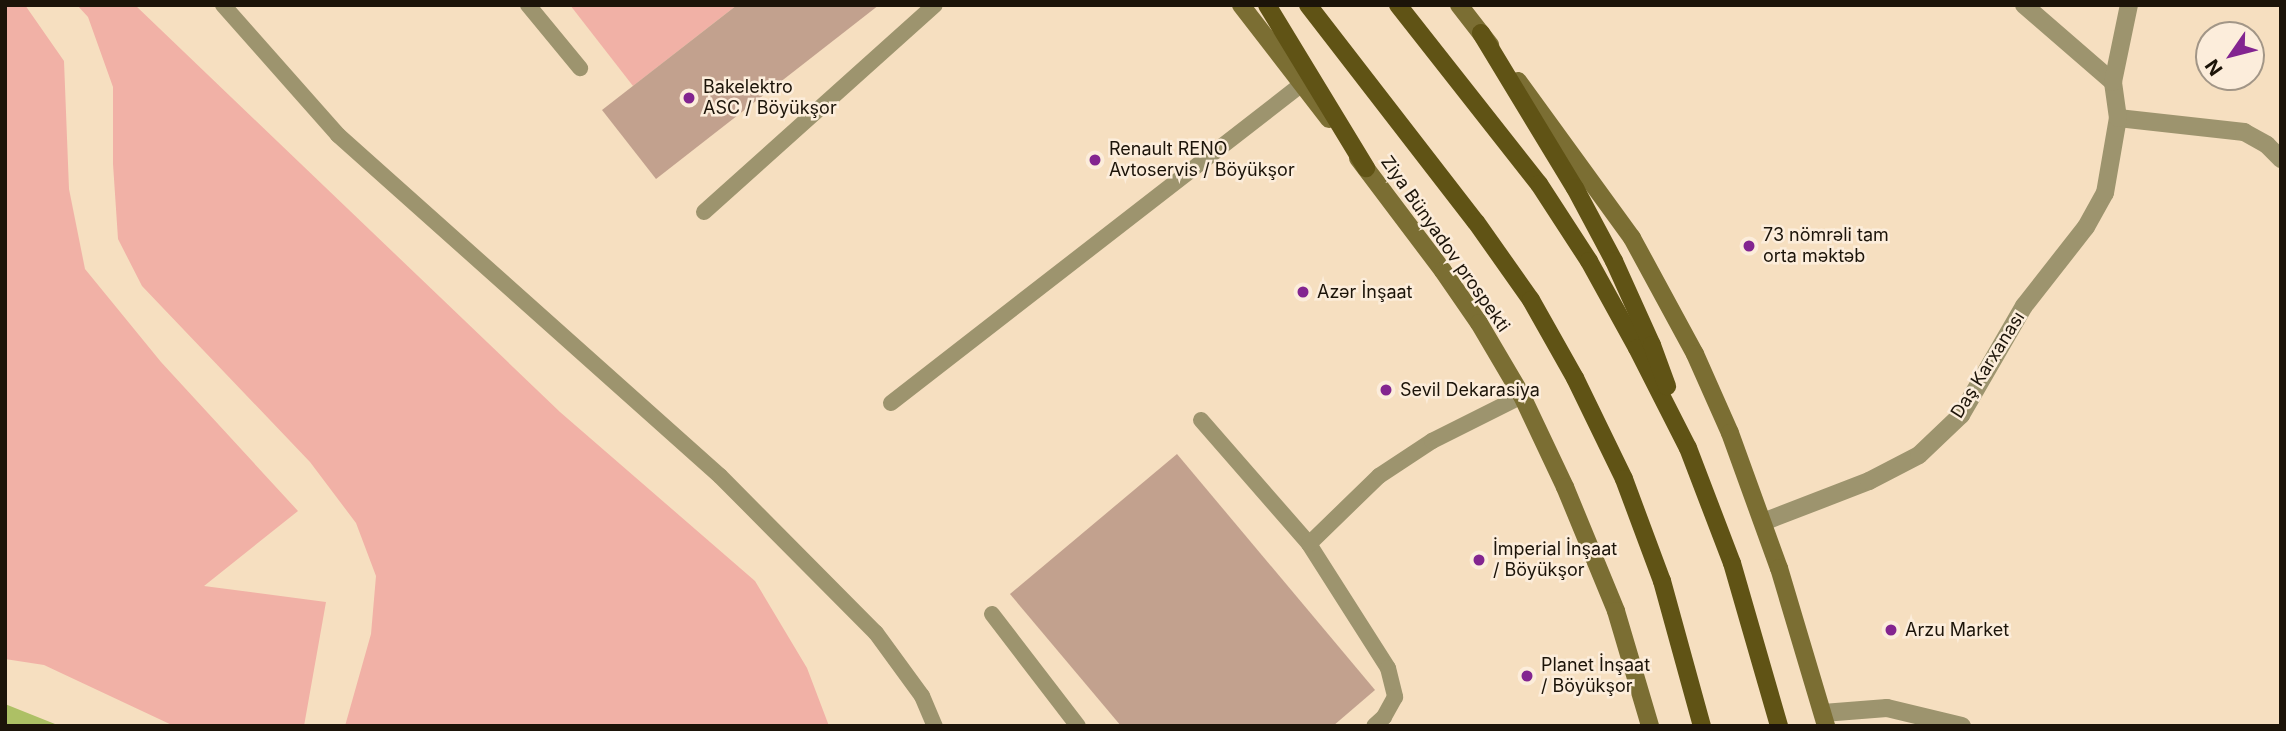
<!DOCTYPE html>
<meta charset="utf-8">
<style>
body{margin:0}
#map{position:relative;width:2286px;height:731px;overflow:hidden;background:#f6dfc0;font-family:Inter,sans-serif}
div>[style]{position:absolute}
.green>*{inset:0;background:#f1b1a6}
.water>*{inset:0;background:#adc065}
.building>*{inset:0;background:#c2a18e}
.lane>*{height:16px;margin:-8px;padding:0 8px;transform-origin:8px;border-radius:8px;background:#9d946e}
.street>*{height:18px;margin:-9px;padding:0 9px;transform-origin:9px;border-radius:9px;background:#9d946e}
.secondary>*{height:18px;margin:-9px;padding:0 9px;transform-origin:9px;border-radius:9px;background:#7b6e33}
.primary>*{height:18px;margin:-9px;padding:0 9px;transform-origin:9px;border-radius:9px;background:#605315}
.dots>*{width:19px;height:19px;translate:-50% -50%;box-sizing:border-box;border:4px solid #fceddb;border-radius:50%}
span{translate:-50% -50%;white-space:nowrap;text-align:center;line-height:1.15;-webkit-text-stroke:5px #fceddb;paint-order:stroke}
.poi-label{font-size:18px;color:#1c1409}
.left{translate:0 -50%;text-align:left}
.street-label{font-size:18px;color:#1c1409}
.frame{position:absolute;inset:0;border:7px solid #1c1409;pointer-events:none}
.north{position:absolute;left:2195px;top:21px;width:70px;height:70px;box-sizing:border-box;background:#fceddb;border:2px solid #a29687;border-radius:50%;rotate:235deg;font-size:19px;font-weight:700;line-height:28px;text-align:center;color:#1c1409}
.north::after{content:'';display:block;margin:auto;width:24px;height:32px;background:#832590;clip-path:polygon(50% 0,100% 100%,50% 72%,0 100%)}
</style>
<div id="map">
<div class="green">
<i style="clip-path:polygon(5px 5px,25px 5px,64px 61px,69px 189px,85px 269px,161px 362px,298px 511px,204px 586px,326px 602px,304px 726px,174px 726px,44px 665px,5px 659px)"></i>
<i style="clip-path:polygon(77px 5px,135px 5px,560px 412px,755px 581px,807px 668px,829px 726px,345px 726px,371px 634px,376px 576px,356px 523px,310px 462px,142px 286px,118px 239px,113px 164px,113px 87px,88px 17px)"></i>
<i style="clip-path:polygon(570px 5px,737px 5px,633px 86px)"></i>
</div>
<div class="water">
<i style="clip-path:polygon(5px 704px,60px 726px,5px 726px)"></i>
</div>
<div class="building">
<i style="clip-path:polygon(737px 5px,879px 5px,656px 179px,602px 110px)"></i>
<i style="clip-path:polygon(1177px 454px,1375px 690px,1333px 726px,1121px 726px,1010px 594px)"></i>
</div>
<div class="lane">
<i style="left:223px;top:5px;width:174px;rotate:48.5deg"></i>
<i style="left:338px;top:135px;width:512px;rotate:41.75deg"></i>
<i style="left:720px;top:476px;width:221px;rotate:45.2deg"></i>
<i style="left:876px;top:633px;width:78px;rotate:53.9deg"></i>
<i style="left:922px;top:696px;width:33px;rotate:67deg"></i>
<i style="left:528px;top:5px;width:82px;rotate:50.5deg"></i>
<i style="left:704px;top:212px;width:310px;rotate:-41.9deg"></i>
<i style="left:891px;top:403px;width:520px;rotate:-37.82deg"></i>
<i style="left:1201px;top:420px;width:164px;rotate:48.9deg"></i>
<i style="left:1309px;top:544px;width:147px;rotate:57.5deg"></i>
<i style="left:1388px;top:668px;width:30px;rotate:76deg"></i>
<i style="left:1395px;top:697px;width:23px;rotate:119deg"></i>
<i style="left:1384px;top:717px;width:13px;rotate:138deg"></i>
<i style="left:1309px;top:544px;width:98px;rotate:-44.2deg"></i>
<i style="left:1379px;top:476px;width:64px;rotate:-33.4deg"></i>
<i style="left:1432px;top:441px;width:101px;rotate:-26.6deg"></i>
<i style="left:992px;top:614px;width:141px;rotate:52.5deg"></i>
</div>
<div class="street">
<i style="left:2024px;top:5px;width:118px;rotate:40.9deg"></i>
<i style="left:2118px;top:118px;width:127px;rotate:6.3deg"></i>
<i style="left:2244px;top:132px;width:26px;rotate:29deg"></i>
<i style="left:2267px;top:145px;width:20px;rotate:45deg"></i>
<i style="left:1763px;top:522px;width:114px;rotate:-21.1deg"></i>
<i style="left:1869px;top:481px;width:56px;rotate:-27.5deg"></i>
<i style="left:1919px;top:455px;width:58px;rotate:-43.6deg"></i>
<i style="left:1961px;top:415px;width:126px;rotate:-60deg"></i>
<i style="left:2024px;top:306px;width:100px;rotate:-51.9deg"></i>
<i style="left:2086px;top:227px;width:39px;rotate:-61deg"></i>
<i style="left:2105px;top:193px;width:76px;rotate:-80.2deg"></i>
<i style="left:2118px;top:118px;width:36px;rotate:-98deg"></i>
<i style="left:2113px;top:82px;width:79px;rotate:-78.3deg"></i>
<i style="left:1823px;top:713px;width:64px;rotate:-4.5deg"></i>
<i style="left:1887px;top:708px;width:77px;rotate:13.5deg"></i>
</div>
<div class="secondary">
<i style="left:1241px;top:5px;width:144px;rotate:52.3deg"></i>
<i style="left:1459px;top:5px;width:51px;rotate:52.2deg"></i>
<i style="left:1518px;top:81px;width:194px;rotate:54deg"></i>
<i style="left:1632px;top:238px;width:132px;rotate:61.5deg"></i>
<i style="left:1695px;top:354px;width:86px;rotate:66.1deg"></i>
<i style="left:1730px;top:433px;width:144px;rotate:70.1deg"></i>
<i style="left:1779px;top:568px;width:165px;rotate:73.4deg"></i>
<i style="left:1358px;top:158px;width:141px;rotate:53deg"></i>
<i style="left:1443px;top:271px;width:63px;rotate:55.3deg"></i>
<i style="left:1479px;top:323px;width:85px;rotate:59.5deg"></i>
<i style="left:1522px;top:396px;width:101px;rotate:64.7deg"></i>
<i style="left:1565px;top:487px;width:134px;rotate:67.6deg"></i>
<i style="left:1616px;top:611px;width:120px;rotate:73.5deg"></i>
</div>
<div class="primary">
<i style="left:1267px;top:5px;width:191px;rotate:58.7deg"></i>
<i style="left:1308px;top:5px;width:274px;rotate:52.3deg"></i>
<i style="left:1476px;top:222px;width:95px;rotate:54.8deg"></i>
<i style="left:1531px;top:300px;width:90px;rotate:60.6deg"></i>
<i style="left:1575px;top:378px;width:112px;rotate:64.1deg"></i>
<i style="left:1624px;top:479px;width:109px;rotate:69.6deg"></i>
<i style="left:1662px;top:581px;width:150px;rotate:74.6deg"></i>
<i style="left:1398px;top:5px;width:228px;rotate:51.8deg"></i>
<i style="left:1539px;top:184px;width:92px;rotate:57deg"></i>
<i style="left:1589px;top:261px;width:99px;rotate:61.1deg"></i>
<i style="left:1637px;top:348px;width:112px;rotate:63deg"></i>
<i style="left:1688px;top:448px;width:123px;rotate:69.1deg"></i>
<i style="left:1732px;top:563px;width:170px;rotate:73.9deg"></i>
<i style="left:1481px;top:33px;width:181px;rotate:58.8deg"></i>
<i style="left:1575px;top:188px;width:83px;rotate:61.9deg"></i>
<i style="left:1614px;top:261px;width:92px;rotate:65.7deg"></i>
<i style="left:1652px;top:345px;width:44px;rotate:69.9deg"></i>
</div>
<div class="dots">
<i style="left:689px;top:98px;background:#832590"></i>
<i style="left:1095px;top:160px;background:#832590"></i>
<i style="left:1749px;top:246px;background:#832590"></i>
<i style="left:1303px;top:292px;background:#832590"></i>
<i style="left:1386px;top:390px;background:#832590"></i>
<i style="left:1479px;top:560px;background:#832590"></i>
<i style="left:1891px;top:630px;background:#832590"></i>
<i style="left:1527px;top:676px;background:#832590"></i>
</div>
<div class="poi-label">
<span class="left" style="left:703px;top:98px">Bakelektro<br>ASC / Böyükşor</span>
<span class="left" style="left:1109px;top:160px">Renault RENO<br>Avtoservis / Böyükşor</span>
<span class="left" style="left:1763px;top:246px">73 nömrəli tam<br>orta məktəb</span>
<span class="left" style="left:1317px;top:292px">Azər İnşaat</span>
<span class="left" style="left:1400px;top:390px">Sevil Dekarasiya</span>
<span class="left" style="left:1493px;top:560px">İmperial İnşaat<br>/ Böyükşor</span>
<span class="left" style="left:1905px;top:630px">Arzu Market</span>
<span class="left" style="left:1541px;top:676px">Planet İnşaat<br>/ Böyükşor</span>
</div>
<div class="street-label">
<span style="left:1445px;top:244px;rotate:55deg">Ziya Bünyadov prospekti</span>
<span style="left:1988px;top:365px;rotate:-58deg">Daş Karxanası</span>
</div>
<div class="frame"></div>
<div class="north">N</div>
</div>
